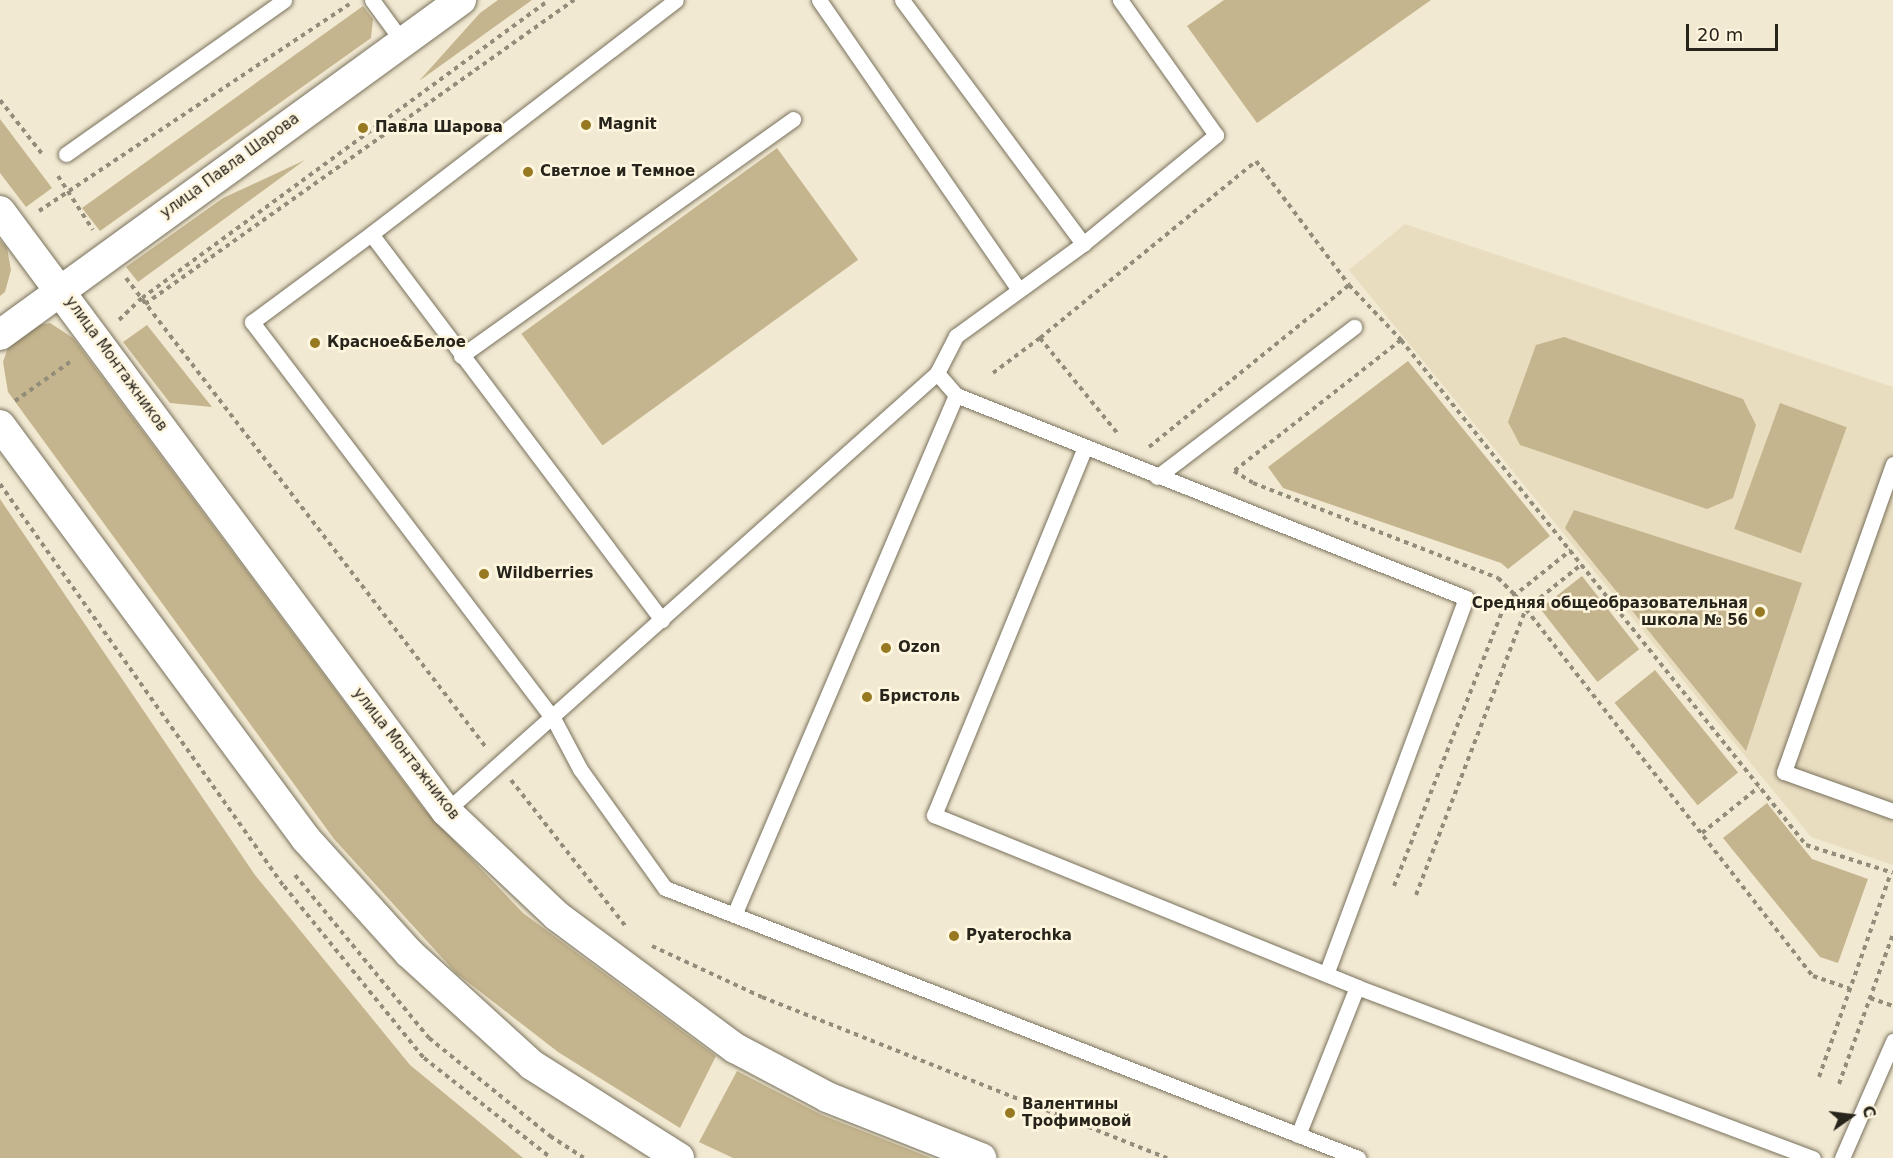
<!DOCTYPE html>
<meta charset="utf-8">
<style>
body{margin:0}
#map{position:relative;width:1893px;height:1158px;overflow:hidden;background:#f2e9d2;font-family:"DejaVu Sans",sans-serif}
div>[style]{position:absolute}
.built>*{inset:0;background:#e9ddc0}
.green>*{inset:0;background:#c5b58e;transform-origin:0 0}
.path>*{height:4px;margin-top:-2px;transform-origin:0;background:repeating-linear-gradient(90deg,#928c7b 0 4.5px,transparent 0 9px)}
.roads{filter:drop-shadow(0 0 2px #78715c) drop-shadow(0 0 2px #78715c)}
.lane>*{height:15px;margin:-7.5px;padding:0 7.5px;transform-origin:7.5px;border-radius:7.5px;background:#fff}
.street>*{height:30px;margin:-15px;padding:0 15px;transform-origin:15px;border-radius:15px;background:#fff}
.dots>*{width:16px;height:16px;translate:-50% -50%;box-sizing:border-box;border:3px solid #fff6df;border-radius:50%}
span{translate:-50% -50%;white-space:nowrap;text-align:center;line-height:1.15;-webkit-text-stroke:5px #fff6df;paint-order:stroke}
.poi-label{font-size:15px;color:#27241b;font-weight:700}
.left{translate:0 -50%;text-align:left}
.right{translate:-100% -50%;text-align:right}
.street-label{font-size:15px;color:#27241b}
.north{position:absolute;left:1821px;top:1086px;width:60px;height:60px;-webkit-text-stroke:4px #fff6df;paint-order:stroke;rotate:76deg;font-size:16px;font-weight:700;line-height:24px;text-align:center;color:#27241b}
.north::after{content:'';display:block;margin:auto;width:21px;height:27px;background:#27241b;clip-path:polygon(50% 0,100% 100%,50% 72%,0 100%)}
.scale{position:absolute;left:1686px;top:24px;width:92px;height:27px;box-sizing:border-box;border:3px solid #27241b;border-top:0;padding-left:8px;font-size:18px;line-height:21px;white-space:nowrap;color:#27241b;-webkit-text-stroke:4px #fff6df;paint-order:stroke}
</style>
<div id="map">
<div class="built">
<i style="clip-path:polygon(1405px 224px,1893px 387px,1893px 865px,1811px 837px,1349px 270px)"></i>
</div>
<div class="green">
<i style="clip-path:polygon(498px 0,532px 0,419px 81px,480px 13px)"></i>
<i style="clip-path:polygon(1224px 0,1431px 0,1257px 123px,1187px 26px)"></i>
<i style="clip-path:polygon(363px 6px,373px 19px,371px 38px,100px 231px,82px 208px)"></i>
<i style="clip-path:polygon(0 119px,52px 188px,26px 207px,0 173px)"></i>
<i style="left:777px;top:148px;width:138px;height:316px;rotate:54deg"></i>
<i style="clip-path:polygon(305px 160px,138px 282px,126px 267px,223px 198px)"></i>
<i style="clip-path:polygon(0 240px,7px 248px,11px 270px,5px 292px,0 296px)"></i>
<i style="clip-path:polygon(50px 323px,73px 338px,424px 809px,523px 913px,716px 1056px,680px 1128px,558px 1052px,456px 973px,334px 839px,8px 392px,3px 362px,11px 339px,27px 327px)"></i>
<i style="clip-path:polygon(147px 325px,212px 407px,170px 403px,123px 342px)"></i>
<i style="clip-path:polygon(1564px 337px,1743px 399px,1756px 425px,1733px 498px,1707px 509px,1520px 445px,1508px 422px,1536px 345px)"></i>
<i style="clip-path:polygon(1408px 361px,1550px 536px,1508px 569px,1501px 563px,1283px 488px,1268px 467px)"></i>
<i style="left:1780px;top:403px;width:71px;height:134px;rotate:20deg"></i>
<i style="clip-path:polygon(0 499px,255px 875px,410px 1065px,523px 1158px,0 1158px)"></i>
<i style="clip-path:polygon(1574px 510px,1802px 583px,1746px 751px,1565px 528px)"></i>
<i style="left:1582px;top:576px;width:93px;height:53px;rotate:52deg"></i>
<i style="left:1655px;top:670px;width:132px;height:52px;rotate:51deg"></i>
<i style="clip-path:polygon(1767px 803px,1812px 859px,1868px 879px,1838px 963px,1820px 957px,1723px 838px)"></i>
<i style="clip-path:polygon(737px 1071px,822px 1115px,931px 1158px,733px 1158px,699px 1142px)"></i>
</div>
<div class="path">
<i style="left:0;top:100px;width:70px;rotate:52deg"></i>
<i style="left:58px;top:176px;width:64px;rotate:57.1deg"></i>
<i style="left:39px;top:211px;width:373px;rotate:-33.7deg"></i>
<i style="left:126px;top:278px;width:590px;rotate:52.51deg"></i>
<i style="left:145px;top:304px;width:526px;rotate:-35.32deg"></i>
<i style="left:119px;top:320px;width:32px;rotate:-44deg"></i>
<i style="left:142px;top:298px;width:504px;rotate:-36.21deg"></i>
<i style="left:1040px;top:338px;width:279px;rotate:-39.3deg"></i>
<i style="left:1256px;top:161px;width:155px;rotate:53.1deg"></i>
<i style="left:1349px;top:285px;width:76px;rotate:46.6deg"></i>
<i style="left:1401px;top:340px;width:647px;rotate:51.27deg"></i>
<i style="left:1806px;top:845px;width:91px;rotate:17.8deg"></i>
<i style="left:1401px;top:340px;width:212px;rotate:141.9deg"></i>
<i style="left:1234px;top:471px;width:22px;rotate:32deg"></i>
<i style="left:1253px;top:483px;width:263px;rotate:21.2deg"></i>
<i style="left:1498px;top:578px;width:24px;rotate:45deg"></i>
<i style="left:1515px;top:595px;width:484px;rotate:52deg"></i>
<i style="left:1813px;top:976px;width:39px;rotate:19deg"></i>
<i style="left:993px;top:373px;width:59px;rotate:-36.7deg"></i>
<i style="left:1040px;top:338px;width:124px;rotate:50.9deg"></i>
<i style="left:15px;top:401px;width:71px;rotate:-35.3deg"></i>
<i style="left:1149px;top:447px;width:257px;rotate:-39deg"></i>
<i style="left:0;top:484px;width:492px;rotate:54.8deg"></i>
<i style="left:284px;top:886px;width:222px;rotate:50.9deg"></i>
<i style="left:424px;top:1058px;width:162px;rotate:38.2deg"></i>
<i style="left:511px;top:780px;width:188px;rotate:51.9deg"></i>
<i style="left:1702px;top:833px;width:73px;rotate:-38.9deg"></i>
<i style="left:295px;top:875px;width:211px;rotate:50.6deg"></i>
<i style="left:429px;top:1038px;width:156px;rotate:39deg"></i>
<i style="left:550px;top:1136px;width:40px;rotate:32.9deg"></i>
<i style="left:1394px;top:886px;width:305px;rotate:-68.5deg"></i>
<i style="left:1506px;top:602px;width:83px;rotate:-38.7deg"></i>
<i style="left:1416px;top:895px;width:306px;rotate:-69deg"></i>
<i style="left:1526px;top:609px;width:72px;rotate:-38.8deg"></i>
<i style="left:652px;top:946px;width:121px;rotate:24.9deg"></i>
<i style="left:762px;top:997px;width:436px;rotate:21.7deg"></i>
<i style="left:1870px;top:998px;width:24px;rotate:19deg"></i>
<i style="left:1819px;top:1077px;width:216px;rotate:-70.6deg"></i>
<i style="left:1839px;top:1084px;width:159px;rotate:-70.2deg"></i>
</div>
<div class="roads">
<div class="lane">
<i style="left:372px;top:0;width:51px;rotate:53.8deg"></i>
<i style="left:819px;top:0;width:352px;rotate:55.4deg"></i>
<i style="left:902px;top:0;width:304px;rotate:53.4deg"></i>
<i style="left:66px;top:154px;width:267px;rotate:-35.2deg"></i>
<i style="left:371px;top:234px;width:384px;rotate:-37.5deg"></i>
<i style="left:461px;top:356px;width:408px;rotate:-35.5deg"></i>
<i style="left:937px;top:373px;width:29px;rotate:49deg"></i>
<i style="left:1085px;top:447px;width:398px;rotate:112.3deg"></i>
<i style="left:934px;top:815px;width:457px;rotate:22.1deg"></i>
<i style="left:1357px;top:987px;width:487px;rotate:20.6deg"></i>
<i style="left:1893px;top:464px;width:327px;rotate:109.5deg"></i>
<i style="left:1784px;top:772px;width:116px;rotate:19.7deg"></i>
<i style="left:1157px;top:477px;width:248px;rotate:-37.3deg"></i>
<i style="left:662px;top:620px;width:483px;rotate:-127deg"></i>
<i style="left:371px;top:234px;width:148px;rotate:143.5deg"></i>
<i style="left:252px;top:322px;width:497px;rotate:52.8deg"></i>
<i style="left:553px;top:718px;width:58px;rotate:62.1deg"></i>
<i style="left:580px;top:769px;width:146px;rotate:54.5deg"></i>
<i style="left:665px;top:888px;width:744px;rotate:21.29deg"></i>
<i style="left:446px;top:811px;width:658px;rotate:-41.73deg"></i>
<i style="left:937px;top:373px;width:42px;rotate:-62.8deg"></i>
<i style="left:956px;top:336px;width:157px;rotate:-35.9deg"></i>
<i style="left:1083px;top:244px;width:172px;rotate:-39.3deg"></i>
<i style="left:1216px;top:135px;width:166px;rotate:-125.4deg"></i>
<i style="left:734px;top:915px;width:565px;rotate:-66.88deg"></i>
<i style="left:956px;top:395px;width:549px;rotate:21.7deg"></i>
<i style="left:1466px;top:598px;width:401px;rotate:110.4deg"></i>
<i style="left:1298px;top:1135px;width:159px;rotate:-68.3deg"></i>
<i style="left:1842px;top:1158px;width:128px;rotate:-66.4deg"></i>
</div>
<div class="street">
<i style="left:0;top:211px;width:748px;rotate:53.38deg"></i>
<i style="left:446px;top:811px;width:153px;rotate:43.4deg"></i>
<i style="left:557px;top:916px;width:222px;rotate:36.6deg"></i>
<i style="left:735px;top:1048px;width:104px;rotate:28deg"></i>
<i style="left:827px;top:1097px;width:166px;rotate:21.6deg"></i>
<i style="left:0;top:335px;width:570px;rotate:-36.01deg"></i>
<i style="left:0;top:425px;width:515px;rotate:53.53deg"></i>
<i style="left:306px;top:839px;width:154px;rotate:47.9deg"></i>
<i style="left:409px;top:953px;width:166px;rotate:42.3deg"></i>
<i style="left:532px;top:1065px;width:174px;rotate:32.3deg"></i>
</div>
</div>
<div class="dots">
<i style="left:586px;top:125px;background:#967921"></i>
<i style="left:363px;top:128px;background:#967921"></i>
<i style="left:528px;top:172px;background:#967921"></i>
<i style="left:315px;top:343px;background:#967921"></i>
<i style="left:484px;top:574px;background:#967921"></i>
<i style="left:1760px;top:612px;background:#967921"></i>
<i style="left:886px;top:648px;background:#967921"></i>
<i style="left:867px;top:697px;background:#967921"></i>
<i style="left:954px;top:936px;background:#967921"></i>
<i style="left:1010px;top:1113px;background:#967921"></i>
</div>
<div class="poi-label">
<span class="left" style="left:598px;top:125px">Magnit</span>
<span class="left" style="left:375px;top:128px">Павла Шарова</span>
<span class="left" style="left:540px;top:172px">Светлое и Темное</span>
<span class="left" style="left:327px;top:343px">Красное&amp;Белое</span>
<span class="left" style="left:496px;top:574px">Wildberries</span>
<span class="right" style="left:1748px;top:612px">Средняя общеобразовательная<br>школа № 56</span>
<span class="left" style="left:898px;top:648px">Ozon</span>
<span class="left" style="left:879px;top:697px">Бристоль</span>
<span class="left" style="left:966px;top:936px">Pyaterochka</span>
<span class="left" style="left:1022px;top:1113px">Валентины<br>Трофимовой</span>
</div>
<div class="street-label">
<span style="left:230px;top:166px;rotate:-36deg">улица Павла Шарова</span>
<span style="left:116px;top:364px;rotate:54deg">улица Монтажников</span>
<span style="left:406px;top:754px;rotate:52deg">улица Монтажников</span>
</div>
<div class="north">С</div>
<div class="scale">20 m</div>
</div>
